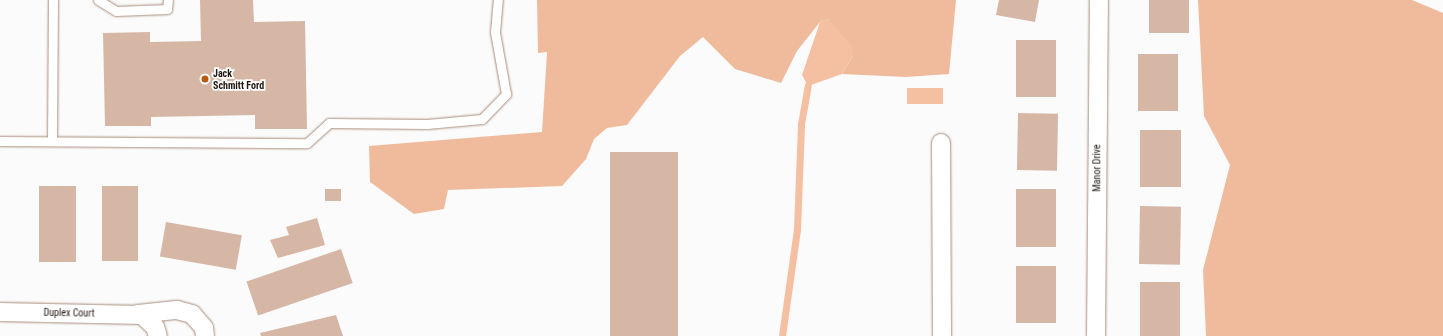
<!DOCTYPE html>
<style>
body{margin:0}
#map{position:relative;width:1443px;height:336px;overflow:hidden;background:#fbfbfb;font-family:"Roboto Condensed",sans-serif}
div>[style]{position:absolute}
.forest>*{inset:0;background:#f0bb9d}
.water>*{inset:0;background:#f5bfa1;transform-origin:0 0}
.stream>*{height:7px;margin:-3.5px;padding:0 3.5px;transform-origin:3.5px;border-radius:3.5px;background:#f5bfa1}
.building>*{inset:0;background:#d6b6a4;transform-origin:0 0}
.roads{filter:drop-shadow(0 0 1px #aa8c7b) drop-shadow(0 0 1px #aa8c7b)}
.service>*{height:9px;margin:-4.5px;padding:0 4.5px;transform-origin:4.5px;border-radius:4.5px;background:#fff}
.minor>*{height:18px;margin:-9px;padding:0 9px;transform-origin:9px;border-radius:9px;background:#fff}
.dots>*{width:11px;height:11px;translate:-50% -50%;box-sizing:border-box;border:2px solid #fff;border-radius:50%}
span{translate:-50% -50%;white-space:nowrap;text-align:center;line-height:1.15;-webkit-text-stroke:3.5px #fff;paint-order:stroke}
.poi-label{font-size:10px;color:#20150f;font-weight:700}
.left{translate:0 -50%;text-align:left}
.street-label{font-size:10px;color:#20150f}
</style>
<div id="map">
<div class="forest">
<i style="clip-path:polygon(537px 0,956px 0,949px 74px,906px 77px,842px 74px,853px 56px,829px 19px,820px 22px,797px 51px,781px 83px,735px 69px,703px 37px,680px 56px,627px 125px,607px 128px,594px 139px,586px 159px,562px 186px,448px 190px,444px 209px,414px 214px,370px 182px,369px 146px,542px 132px,547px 52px,538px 53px)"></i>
<i style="clip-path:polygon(1198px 0,1412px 0,1443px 13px,1443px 336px,1206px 336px,1203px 270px,1230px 165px,1204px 116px)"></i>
</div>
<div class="water">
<i style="clip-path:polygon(829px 19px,852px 47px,853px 56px,842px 74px,808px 86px,802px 75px,820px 22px)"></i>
<i style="left:943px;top:88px;width:16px;height:36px;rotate:90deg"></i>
</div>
<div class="stream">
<i style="left:782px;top:336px;width:108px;rotate:-82deg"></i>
<i style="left:797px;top:229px;width:105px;rotate:-87.8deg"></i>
<i style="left:801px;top:124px;width:39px;rotate:-80deg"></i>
</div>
<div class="building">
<i style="clip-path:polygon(200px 0,253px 0,254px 22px,305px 21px,307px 129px,255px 129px,255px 115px,151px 117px,151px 126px,105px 126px,103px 33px,150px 32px,150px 42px,201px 41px)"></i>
<i style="clip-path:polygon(999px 0,1039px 0,1035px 22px,996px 15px)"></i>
<i style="left:1149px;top:0;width:40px;height:33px"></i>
<i style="left:1016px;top:40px;width:40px;height:57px"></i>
<i style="left:1138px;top:54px;width:40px;height:57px"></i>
<i style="left:1018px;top:113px;width:40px;height:57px;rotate:1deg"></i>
<i style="left:1140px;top:130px;width:41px;height:57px"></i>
<i style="left:610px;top:152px;width:68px;height:184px"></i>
<i style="left:39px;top:186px;width:37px;height:76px"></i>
<i style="left:102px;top:186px;width:36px;height:75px"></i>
<i style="left:325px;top:189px;width:16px;height:12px"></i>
<i style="left:1016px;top:189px;width:40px;height:58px"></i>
<i style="left:1140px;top:206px;width:41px;height:58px;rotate:1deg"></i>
<i style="clip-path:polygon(317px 218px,325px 245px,278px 258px,270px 240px,289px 235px,286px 227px)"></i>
<i style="left:166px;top:222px;width:77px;height:35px;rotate:10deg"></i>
<i style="left:341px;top:249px;width:36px;height:100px;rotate:71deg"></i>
<i style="left:1016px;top:266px;width:40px;height:57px"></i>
<i style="left:1140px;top:282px;width:40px;height:54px"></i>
<i style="clip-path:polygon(336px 315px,343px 336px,261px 336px,260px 333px)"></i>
</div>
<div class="roads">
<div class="service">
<i style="left:98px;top:0;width:21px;rotate:31deg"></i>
<i style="left:116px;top:11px;width:51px;rotate:-2.2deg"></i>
<i style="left:167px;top:9px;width:9px;rotate:-84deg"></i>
<i style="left:0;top:141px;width:307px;rotate:0.4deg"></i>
<i style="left:307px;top:143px;width:30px;rotate:-42deg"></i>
<i style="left:329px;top:123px;width:98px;rotate:0.6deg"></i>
<i style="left:427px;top:124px;width:55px;rotate:-5.2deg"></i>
<i style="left:482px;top:119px;width:35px;rotate:-46deg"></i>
<i style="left:506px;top:94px;width:63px;rotate:-100.1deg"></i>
<i style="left:495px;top:32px;width:32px;rotate:-85deg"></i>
<i style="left:52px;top:141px;width:141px;rotate:-89.6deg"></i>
</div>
<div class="minor">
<i style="left:941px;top:143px;width:193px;rotate:89.7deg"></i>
<i style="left:0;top:312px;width:142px;rotate:1.2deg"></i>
<i style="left:142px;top:315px;width:18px;rotate:43deg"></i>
<i style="left:155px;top:327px;width:9px;rotate:72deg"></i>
<i style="left:143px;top:315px;width:5px;rotate:-169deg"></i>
<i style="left:138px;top:314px;width:39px;rotate:-6deg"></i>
<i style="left:177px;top:310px;width:16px;rotate:15deg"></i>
<i style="left:192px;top:314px;width:18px;rotate:49deg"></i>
<i style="left:204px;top:328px;width:8px;rotate:83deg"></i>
<i style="left:1096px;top:336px;width:336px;rotate:-89.5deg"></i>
</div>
</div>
<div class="dots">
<i style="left:205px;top:79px;background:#b85910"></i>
</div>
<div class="poi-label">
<span class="left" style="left:213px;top:79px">Jack<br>Schmitt Ford</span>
</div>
<div class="street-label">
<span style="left:1097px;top:168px;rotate:-90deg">Manor Drive</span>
<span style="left:69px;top:313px;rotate:1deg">Duplex Court</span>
</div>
</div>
